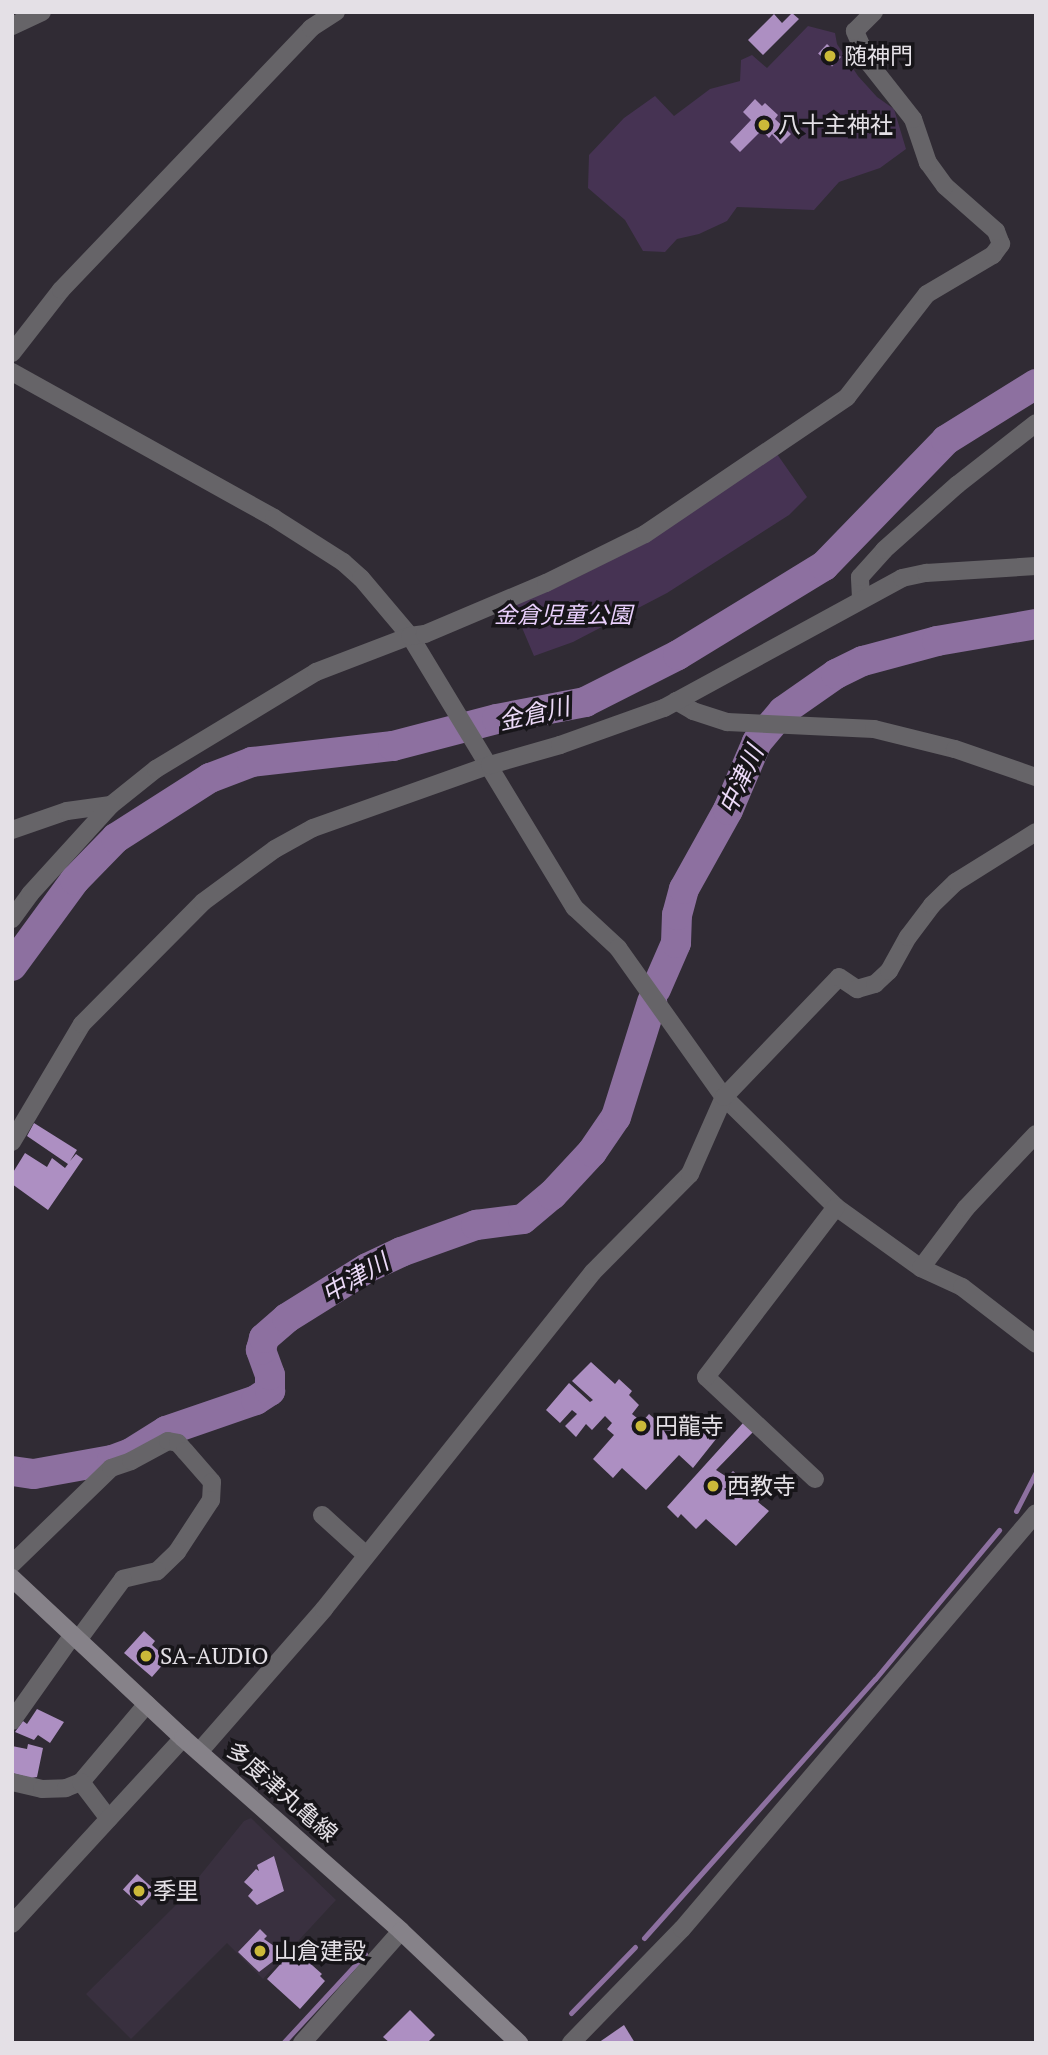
<!DOCTYPE html>
<meta charset="utf-8">
<style>
body{margin:0}
#map{position:relative;width:1048px;height:2055px;overflow:hidden;background:#302b34;font-family:"PT Serif","Noto Sans JP",serif}
div>[style]{position:absolute}
.built>*{inset:0;background:#39303f}
.green>*{inset:0;background:#463353}
.stream>*{height:5px;margin:-2.5px;padding:0 2.5px;transform-origin:2.5px;border-radius:2.5px;background:#8d70a0}
.river>*{height:30px;margin:-15px;padding:0 15px;transform-origin:15px;border-radius:15px;background:#8d70a0}
.building>*{inset:0;background:#ad8fc2;transform-origin:0 0}
.minor>*{height:18px;margin:-9px;padding:0 9px;transform-origin:9px;border-radius:9px;background:#666468}
.tertiary>*{height:18px;margin:-9px;padding:0 9px;transform-origin:9px;border-radius:9px;background:#666468}
.secondary>*{height:18px;margin:-9px;padding:0 9px;transform-origin:9px;border-radius:9px;background:#868289}
.dots>*{width:19px;height:19px;translate:-50% -50%;box-sizing:border-box;border:4px solid #171519;border-radius:50%}
span{translate:-50% -50%;white-space:nowrap;text-align:center;line-height:1.15;-webkit-text-stroke:7px #171519;paint-order:stroke}
.poi-label{font-size:23px;color:#e4e0e6}
.left{translate:0 -50%;text-align:left}
.park-label{font-size:23px;color:#ead0fd;font-style:italic}
.street-label{font-size:23px;color:#e4e0e6}
.water-label{font-size:24px;color:#ecdaf8;font-style:italic}
.frame{position:absolute;inset:0;border:14px solid #e4e0e6;pointer-events:none}
</style>
<div id="map">
<div class="built">
<i style="clip-path:polygon(251px 1818px,336px 1900px,263px 1979px,227px 1943px,131px 2039px,86px 1994px,177px 1904px,244px 1821px)"></i>
</div>
<div class="green">
<i style="clip-path:polygon(808px 26px,835px 33px,837px 44px,858px 76px,877px 97px,894px 109px,906px 149px,880px 168px,839px 182px,814px 210px,737px 207px,727px 221px,699px 234px,677px 239px,665px 252px,643px 251px,625px 220px,588px 188px,589px 155px,624px 118px,655px 96px,674px 116px,710px 89px,740px 81px,741px 60px,752px 55px,767px 68px)"></i>
<i style="clip-path:polygon(777px 454px,807px 497px,789px 515px,667px 593px,573px 642px,534px 656px,512px 604px,568px 582px,629px 551px)"></i>
</div>
<div class="stream">
<i style="left:1016px;top:1511px;width:44px;rotate:-62.9deg"></i>
<i style="left:644px;top:1938px;width:347px;rotate:-48.3deg"></i>
<i style="left:875px;top:1679px;width:194px;rotate:-50.2deg"></i>
<i style="left:571px;top:2013px;width:92px;rotate:-45.9deg"></i>
<i style="left:283px;top:2043px;width:121px;rotate:-47.3deg"></i>
</div>
<div class="river">
<i style="left:12px;top:966px;width:107px;rotate:-53.8deg"></i>
<i style="left:75px;top:880px;width:59px;rotate:-45.7deg"></i>
<i style="left:116px;top:838px;width:112px;rotate:-32.6deg"></i>
<i style="left:210px;top:778px;width:45px;rotate:-20.9deg"></i>
<i style="left:252px;top:762px;width:142px;rotate:-6.5deg"></i>
<i style="left:393px;top:746px;width:107px;rotate:-14.6deg"></i>
<i style="left:497px;top:719px;width:90px;rotate:-10.9deg"></i>
<i style="left:585px;top:702px;width:104px;rotate:-26.8deg"></i>
<i style="left:678px;top:655px;width:171px;rotate:-31.4deg"></i>
<i style="left:824px;top:566px;width:175px;rotate:-45.9deg"></i>
<i style="left:946px;top:440px;width:106px;rotate:-31.9deg"></i>
<i style="left:656px;top:989px;width:50px;rotate:-66.5deg"></i>
<i style="left:676px;top:943px;width:28px;rotate:-88deg"></i>
<i style="left:677px;top:915px;width:27px;rotate:-75deg"></i>
<i style="left:684px;top:889px;width:90px;rotate:-60.9deg"></i>
<i style="left:728px;top:810px;width:74px;rotate:-66.9deg"></i>
<i style="left:757px;top:742px;width:40px;rotate:-50deg"></i>
<i style="left:783px;top:711px;width:65px;rotate:-34.9deg"></i>
<i style="left:836px;top:674px;width:30px;rotate:-26deg"></i>
<i style="left:863px;top:661px;width:77px;rotate:-15.1deg"></i>
<i style="left:937px;top:641px;width:100px;rotate:-9.7deg"></i>
<i style="left:12px;top:1471px;width:22px;rotate:8deg"></i>
<i style="left:34px;top:1474px;width:79px;rotate:-10.2deg"></i>
<i style="left:112px;top:1460px;width:20px;rotate:-20deg"></i>
<i style="left:131px;top:1453px;width:41px;rotate:-32.2deg"></i>
<i style="left:166px;top:1431px;width:95px;rotate:-19deg"></i>
<i style="left:256px;top:1400px;width:17px;rotate:-33deg"></i>
<i style="left:270px;top:1391px;width:16px;rotate:-90deg"></i>
<i style="left:270px;top:1375px;width:27px;rotate:-110deg"></i>
<i style="left:261px;top:1350px;width:12px;rotate:-76deg"></i>
<i style="left:264px;top:1338px;width:30px;rotate:-41deg"></i>
<i style="left:287px;top:1318px;width:94px;rotate:-32deg"></i>
<i style="left:367px;top:1268px;width:38px;rotate:-25deg"></i>
<i style="left:401px;top:1252px;width:80px;rotate:-19.8deg"></i>
<i style="left:476px;top:1225px;width:47px;rotate:-7.3deg"></i>
<i style="left:523px;top:1219px;width:38px;rotate:-40deg"></i>
<i style="left:552px;top:1195px;width:59px;rotate:-47.1deg"></i>
<i style="left:592px;top:1152px;width:42px;rotate:-55.6deg"></i>
<i style="left:616px;top:1117px;width:121px;rotate:-72.6deg"></i>
</div>
<div class="building">
<i style="clip-path:polygon(792px 13px,799px 19px,763px 55px,748px 40px,774px 14px,782px 23px)"></i>
<i style="left:827px;top:44px;width:19px;height:13px;rotate:43deg"></i>
<i style="clip-path:polygon(755px 99px,762px 106px,765px 103px,778px 115px,775px 119px,791px 134px,781px 144px,772px 134px,769px 138px,762px 130px,740px 152px,730px 142px,751px 120px,743px 112px)"></i>
<i style="clip-path:polygon(34px 1123px,77px 1150px,70px 1161px,76px 1154px,83px 1159px,48px 1210px,12px 1184px,12px 1174px,25px 1153px,47px 1167px,52px 1158px,65px 1168px,68px 1164px,27px 1136px)"></i>
<i style="clip-path:polygon(591px 1362px,615px 1384px,619px 1379px,632px 1391px,629px 1395px,639px 1405px,632px 1414px,642px 1422px,649px 1414px,656px 1420px,660px 1416px,684px 1437px,701px 1417px,720px 1434px,693px 1468px,679px 1455px,646px 1490px,622px 1468px,613px 1478px,593px 1459px,614px 1435px,607px 1429px,612px 1423px,605px 1416px,592px 1430px,586px 1424px,576px 1437px,565px 1426px,577px 1414px,572px 1410px,560px 1423px,546px 1410px,569px 1383px,590px 1402px,593px 1400px,572px 1381px)"></i>
<i style="clip-path:polygon(743px 1423px,753px 1432px,716px 1470px,727px 1477px,733px 1471px,744px 1481px,740px 1484px,748px 1492px,752px 1488px,761px 1498px,758px 1502px,769px 1511px,736px 1546px,706px 1519px,696px 1529px,681px 1514px,678px 1518px,667px 1507px)"></i>
<i style="clip-path:polygon(144px 1631px,155px 1641px,152px 1645px,161px 1653px,166px 1648px,172px 1654px,152px 1677px,124px 1653px)"></i>
<i style="clip-path:polygon(37px 1709px,64px 1722px,50px 1743px,38px 1735px,34px 1740px,15px 1732px,23px 1721px,27px 1724px)"></i>
<i style="clip-path:polygon(28px 1744px,43px 1748px,37px 1777px,31px 1778px,12px 1773px,12px 1746px,27px 1749px)"></i>
<i style="clip-path:polygon(274px 1856px,284px 1891px,257px 1905px,248px 1896px,253px 1890px,244px 1882px,256px 1869px,259px 1871px,257px 1865px)"></i>
<i style="left:137px;top:1874px;width:25px;height:21px;rotate:42deg"></i>
<i style="clip-path:polygon(260px 1929px,267px 1936px,264px 1939px,284px 1953px,259px 1972px,238px 1952px)"></i>
<i style="clip-path:polygon(294px 1949px,322px 1974px,320px 1976px,325px 1981px,300px 2009px,267px 1979px)"></i>
<i style="clip-path:polygon(410px 2010px,435px 2035px,427px 2043px,390px 2043px,383px 2037px)"></i>
<i style="clip-path:polygon(624px 2025px,635px 2043px,598px 2043px)"></i>
</div>
<div class="minor">
<i style="left:12px;top:353px;width:80px;rotate:-52.1deg"></i>
<i style="left:61px;top:290px;width:362px;rotate:-46.3deg"></i>
<i style="left:311px;top:28px;width:30px;rotate:-33deg"></i>
<i style="left:12px;top:372px;width:300px;rotate:29.1deg"></i>
<i style="left:274px;top:518px;width:82px;rotate:32.5deg"></i>
<i style="left:343px;top:562px;width:24px;rotate:42deg"></i>
<i style="left:361px;top:578px;width:76px;rotate:49.8deg"></i>
<i style="left:410px;top:636px;width:318px;rotate:58.8deg"></i>
<i style="left:575px;top:908px;width:59px;rotate:42.9deg"></i>
<i style="left:618px;top:948px;width:183px;rotate:54.6deg"></i>
<i style="left:724px;top:1097px;width:157px;rotate:44.5deg"></i>
<i style="left:836px;top:1207px;width:105px;rotate:35.7deg"></i>
<i style="left:921px;top:1268px;width:45px;rotate:24.9deg"></i>
<i style="left:962px;top:1287px;width:93px;rotate:37.6deg"></i>
<i style="left:861px;top:598px;width:21px;rotate:-93deg"></i>
<i style="left:860px;top:577px;width:36px;rotate:-48deg"></i>
<i style="left:884px;top:550px;width:98px;rotate:-41.7deg"></i>
<i style="left:957px;top:485px;width:100px;rotate:-38.1deg"></i>
<i style="left:676px;top:701px;width:20px;rotate:30deg"></i>
<i style="left:693px;top:711px;width:36px;rotate:18deg"></i>
<i style="left:727px;top:722px;width:147px;rotate:2.7deg"></i>
<i style="left:874px;top:729px;width:83px;rotate:13.9deg"></i>
<i style="left:955px;top:749px;width:86px;rotate:19.1deg"></i>
<i style="left:12px;top:830px;width:58px;rotate:-19.1deg"></i>
<i style="left:67px;top:811px;width:44px;rotate:-7.8deg"></i>
<i style="left:111px;top:805px;width:58px;rotate:-38.7deg"></i>
<i style="left:156px;top:769px;width:187px;rotate:-31.2deg"></i>
<i style="left:316px;top:672px;width:101px;rotate:-21deg"></i>
<i style="left:410px;top:636px;width:15px;rotate:-8deg"></i>
<i style="left:425px;top:634px;width:131px;rotate:-22.9deg"></i>
<i style="left:546px;top:583px;width:110px;rotate:-26.3deg"></i>
<i style="left:645px;top:534px;width:244px;rotate:-34.1deg"></i>
<i style="left:847px;top:397px;width:130px;rotate:-52.2deg"></i>
<i style="left:927px;top:294px;width:77px;rotate:-30.6deg"></i>
<i style="left:993px;top:255px;width:14px;rotate:-54deg"></i>
<i style="left:1001px;top:244px;width:14px;rotate:-111deg"></i>
<i style="left:996px;top:231px;width:68px;rotate:-138.6deg"></i>
<i style="left:945px;top:186px;width:29px;rotate:-126deg"></i>
<i style="left:928px;top:163px;width:46px;rotate:-108.8deg"></i>
<i style="left:913px;top:119px;width:71px;rotate:-128.2deg"></i>
<i style="left:869px;top:63px;width:35px;rotate:-114deg"></i>
<i style="left:855px;top:31px;width:27px;rotate:-45deg"></i>
<i style="left:12px;top:919px;width:31px;rotate:-54deg"></i>
<i style="left:30px;top:894px;width:120px;rotate:-47.7deg"></i>
<i style="left:921px;top:1268px;width:75px;rotate:-53.1deg"></i>
<i style="left:966px;top:1208px;width:102px;rotate:-46.6deg"></i>
<i style="left:815px;top:1479px;width:149px;rotate:-136.9deg"></i>
<i style="left:706px;top:1377px;width:214px;rotate:-52.6deg"></i>
<i style="left:322px;top:1515px;width:59px;rotate:42.3deg"></i>
<i style="left:12px;top:1564px;width:138px;rotate:-44.1deg"></i>
<i style="left:111px;top:1468px;width:21px;rotate:-19deg"></i>
<i style="left:131px;top:1461px;width:42px;rotate:-28.4deg"></i>
<i style="left:168px;top:1441px;width:10px;rotate:11deg"></i>
<i style="left:178px;top:1443px;width:11px;rotate:49deg"></i>
<i style="left:185px;top:1451px;width:41px;rotate:48.9deg"></i>
<i style="left:212px;top:1482px;width:18px;rotate:93deg"></i>
<i style="left:211px;top:1500px;width:62px;rotate:123.2deg"></i>
<i style="left:177px;top:1552px;width:28px;rotate:136deg"></i>
<i style="left:157px;top:1571px;width:35px;rotate:167deg"></i>
<i style="left:123px;top:1579px;width:76px;rotate:126.4deg"></i>
<i style="left:12px;top:1721px;width:105px;rotate:-54.7deg"></i>
<i style="left:199px;top:1752px;width:190px;rotate:-48.8deg"></i>
<i style="left:324px;top:1609px;width:431px;rotate:-51.4deg"></i>
<i style="left:593px;top:1272px;width:138px;rotate:-45.3deg"></i>
<i style="left:690px;top:1174px;width:84px;rotate:-66.2deg"></i>
<i style="left:724px;top:1097px;width:166px;rotate:-46.2deg"></i>
<i style="left:839px;top:977px;width:22px;rotate:34deg"></i>
<i style="left:857px;top:989px;width:19px;rotate:-16deg"></i>
<i style="left:875px;top:984px;width:19px;rotate:-43deg"></i>
<i style="left:889px;top:971px;width:39px;rotate:-61deg"></i>
<i style="left:908px;top:937px;width:40px;rotate:-53deg"></i>
<i style="left:932px;top:905px;width:33px;rotate:-44deg"></i>
<i style="left:956px;top:882px;width:94px;rotate:-32deg"></i>
<i style="left:12px;top:1782px;width:31px;rotate:13deg"></i>
<i style="left:42px;top:1789px;width:24px;rotate:-2deg"></i>
<i style="left:66px;top:1788px;width:16px;rotate:-22deg"></i>
<i style="left:81px;top:1782px;width:102px;rotate:-49.8deg"></i>
<i style="left:81px;top:1782px;width:46px;rotate:52.9deg"></i>
<i style="left:302px;top:2043px;width:149px;rotate:-48.5deg"></i>
<i style="left:571px;top:2043px;width:159px;rotate:-45.8deg"></i>
<i style="left:682px;top:1929px;width:546px;rotate:-49.6deg"></i>
</div>
<div class="tertiary">
<i style="left:12px;top:26px;width:33px;rotate:-25deg"></i>
<i style="left:12px;top:1142px;width:137px;rotate:-59.3deg"></i>
<i style="left:82px;top:1024px;width:172px;rotate:-45.2deg"></i>
<i style="left:203px;top:902px;width:89px;rotate:-36.4deg"></i>
<i style="left:275px;top:849px;width:43px;rotate:-28.9deg"></i>
<i style="left:313px;top:828px;width:188px;rotate:-19.6deg"></i>
<i style="left:490px;top:765px;width:73px;rotate:-15.9deg"></i>
<i style="left:560px;top:745px;width:110px;rotate:-19.6deg"></i>
<i style="left:664px;top:708px;width:271px;rotate:-28.6deg"></i>
<i style="left:902px;top:578px;width:25px;rotate:-12deg"></i>
<i style="left:926px;top:573px;width:110px;rotate:-3.6deg"></i>
<i style="left:12px;top:1924px;width:253px;rotate:-47.4deg"></i>
</div>
<div class="secondary">
<i style="left:12px;top:1578px;width:234px;rotate:43.1deg"></i>
<i style="left:183px;top:1738px;width:291px;rotate:41.5deg"></i>
<i style="left:401px;top:1931px;width:163px;rotate:43.5deg"></i>
</div>
<div class="dots">
<i style="left:830px;top:56px;background:#cbb939"></i>
<i style="left:764px;top:125px;background:#cbb939"></i>
<i style="left:641px;top:1426px;background:#cbb939"></i>
<i style="left:713px;top:1486px;background:#cbb939"></i>
<i style="left:146px;top:1656px;background:#cbb939"></i>
<i style="left:139px;top:1891px;background:#cbb939"></i>
<i style="left:260px;top:1951px;background:#cbb939"></i>
</div>
<div class="poi-label">
<span class="left" style="left:844px;top:56px">随神門</span>
<span class="left" style="left:778px;top:125px">八十主神社</span>
<span class="left" style="left:655px;top:1426px">円龍寺</span>
<span class="left" style="left:727px;top:1486px">西教寺</span>
<span class="left" style="left:160px;top:1656px">SA-AUDIO</span>
<span class="left" style="left:153px;top:1891px">季里</span>
<span class="left" style="left:274px;top:1951px">山倉建設</span>
</div>
<div class="park-label">
<span style="left:563px;top:615px">金倉児童公園</span>
</div>
<div class="street-label">
<span style="left:282px;top:1792px;rotate:41deg">多度津丸亀線</span>
</div>
<div class="water-label">
<span style="left:534px;top:714px;rotate:-13deg">金倉川</span>
<span style="left:741px;top:780px;rotate:-65deg">中津川</span>
<span style="left:355px;top:1278px;rotate:-30deg">中津川</span>
</div>
<div class="frame"></div>
</div>
